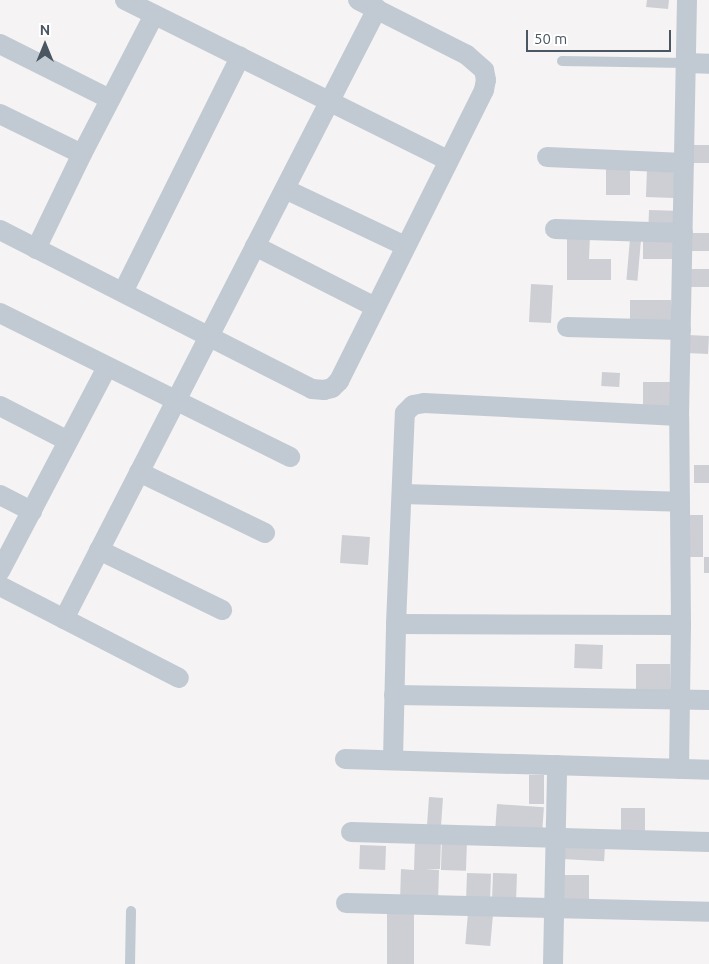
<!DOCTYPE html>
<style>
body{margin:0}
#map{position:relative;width:709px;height:964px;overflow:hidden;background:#f5f3f3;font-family:Ubuntu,sans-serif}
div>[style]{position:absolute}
.building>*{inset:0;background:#cdcfd5;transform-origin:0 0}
.lane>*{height:10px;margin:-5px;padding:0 5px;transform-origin:5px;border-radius:5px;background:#c1cad2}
.street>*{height:20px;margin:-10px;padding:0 10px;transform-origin:10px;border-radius:10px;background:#c1cad2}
span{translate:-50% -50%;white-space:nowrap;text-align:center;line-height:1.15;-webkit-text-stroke:4px #fff;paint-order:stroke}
.north{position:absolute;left:20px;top:20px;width:50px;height:50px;-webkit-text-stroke:4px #fff;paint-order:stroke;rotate:0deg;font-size:14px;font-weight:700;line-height:20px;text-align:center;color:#4a5661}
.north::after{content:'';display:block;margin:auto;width:18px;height:22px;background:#4a5661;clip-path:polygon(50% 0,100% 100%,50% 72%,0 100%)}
.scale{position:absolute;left:526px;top:30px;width:145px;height:22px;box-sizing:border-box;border:2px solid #4a5661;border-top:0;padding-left:6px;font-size:15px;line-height:18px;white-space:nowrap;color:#4a5661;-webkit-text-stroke:4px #fff;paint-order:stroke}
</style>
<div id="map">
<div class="building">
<i style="clip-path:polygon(647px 0,669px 0,668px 9px,646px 7px)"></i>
<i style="left:693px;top:145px;width:16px;height:18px"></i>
<i style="left:606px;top:165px;width:24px;height:30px"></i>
<i style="left:647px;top:168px;width:28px;height:29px;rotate:2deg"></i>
<i style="left:649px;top:210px;width:25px;height:18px;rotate:2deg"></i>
<i style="left:688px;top:233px;width:21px;height:18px"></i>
<i style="clip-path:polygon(567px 235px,590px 235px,589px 259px,611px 259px,611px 280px,567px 280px)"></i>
<i style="left:673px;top:238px;width:21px;height:30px;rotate:90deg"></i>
<i style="left:630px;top:239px;width:11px;height:41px;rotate:5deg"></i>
<i style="left:709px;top:269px;width:18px;height:19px;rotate:90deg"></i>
<i style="left:531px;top:284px;width:22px;height:38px;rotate:3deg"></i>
<i style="left:630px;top:300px;width:41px;height:24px"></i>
<i style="left:688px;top:335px;width:21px;height:18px;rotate:3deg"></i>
<i style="left:602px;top:372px;width:18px;height:14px;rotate:3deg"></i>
<i style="left:643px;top:382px;width:29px;height:29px"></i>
<i style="left:694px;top:465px;width:15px;height:18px"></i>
<i style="left:689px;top:515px;width:14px;height:42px"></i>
<i style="left:342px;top:535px;width:28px;height:28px;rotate:4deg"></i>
<i style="left:704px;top:557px;width:5px;height:16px"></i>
<i style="left:575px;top:644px;width:28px;height:24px;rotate:2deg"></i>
<i style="left:636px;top:664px;width:34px;height:27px"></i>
<i style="left:529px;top:775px;width:15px;height:29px"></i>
<i style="left:429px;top:797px;width:14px;height:31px;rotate:4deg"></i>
<i style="left:497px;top:804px;width:47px;height:26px;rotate:4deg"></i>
<i style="left:621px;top:808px;width:24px;height:26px"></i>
<i style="clip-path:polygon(415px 839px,441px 839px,440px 869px,425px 869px,439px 870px,438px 902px,400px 902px,401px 869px,414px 870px)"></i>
<i style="left:442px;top:840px;width:25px;height:30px;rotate:2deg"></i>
<i style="left:563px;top:844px;width:42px;height:15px;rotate:3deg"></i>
<i style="left:360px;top:845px;width:26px;height:24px;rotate:2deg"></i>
<i style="left:467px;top:873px;width:24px;height:29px;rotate:2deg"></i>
<i style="left:493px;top:873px;width:24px;height:28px;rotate:2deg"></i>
<i style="left:561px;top:875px;width:28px;height:29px"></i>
<i style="left:468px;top:913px;width:25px;height:31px;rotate:5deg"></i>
<i style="left:387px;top:914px;width:27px;height:50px"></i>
</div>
<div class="lane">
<i style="left:562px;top:61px;width:124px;rotate:0.9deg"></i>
<i style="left:130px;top:964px;width:53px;rotate:-88.9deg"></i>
</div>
<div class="street">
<i style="left:125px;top:0;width:360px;rotate:26.4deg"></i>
<i style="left:0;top:44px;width:123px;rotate:26.6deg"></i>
<i style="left:686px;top:63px;width:23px;rotate:2deg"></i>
<i style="left:0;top:114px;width:91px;rotate:26deg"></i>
<i style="left:547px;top:157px;width:137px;rotate:2.5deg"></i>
<i style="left:285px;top:189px;width:133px;rotate:25.4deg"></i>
<i style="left:555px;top:229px;width:128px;rotate:1.8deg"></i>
<i style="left:0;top:230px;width:350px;rotate:27deg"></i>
<i style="left:312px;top:389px;width:12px;rotate:5deg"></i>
<i style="left:324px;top:390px;width:8px;rotate:-14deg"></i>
<i style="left:332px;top:388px;width:10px;rotate:-45deg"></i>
<i style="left:339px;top:381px;width:325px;rotate:-63.5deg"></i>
<i style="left:484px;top:90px;width:10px;rotate:-79deg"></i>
<i style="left:486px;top:80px;width:10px;rotate:-101deg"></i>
<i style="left:484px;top:70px;width:23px;rotate:-139deg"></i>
<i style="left:467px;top:55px;width:122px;rotate:-153.2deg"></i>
<i style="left:255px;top:246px;width:135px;rotate:26.9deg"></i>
<i style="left:36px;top:249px;width:106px;rotate:-64.2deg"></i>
<i style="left:82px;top:154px;width:157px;rotate:-62.6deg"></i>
<i style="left:123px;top:292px;width:263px;rotate:-63.5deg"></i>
<i style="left:0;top:313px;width:324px;rotate:26.4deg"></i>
<i style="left:567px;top:327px;width:114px;rotate:1.5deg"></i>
<i style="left:0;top:406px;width:76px;rotate:27.2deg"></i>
<i style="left:139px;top:472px;width:140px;rotate:25.8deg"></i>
<i style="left:402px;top:494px;width:278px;rotate:1.6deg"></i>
<i style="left:0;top:495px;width:36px;rotate:27deg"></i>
<i style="left:99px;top:550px;width:137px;rotate:26deg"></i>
<i style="left:0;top:571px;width:230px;rotate:-62.3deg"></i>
<i style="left:0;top:586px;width:201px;rotate:27.2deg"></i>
<i style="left:64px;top:619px;width:686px;rotate:-62.84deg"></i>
<i style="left:396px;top:624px;width:285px;rotate:0.2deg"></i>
<i style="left:394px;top:695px;width:315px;rotate:0.9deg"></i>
<i style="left:345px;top:759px;width:364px;rotate:1.7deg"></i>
<i style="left:393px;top:760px;width:136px;rotate:-88.7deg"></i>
<i style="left:396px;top:624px;width:211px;rotate:-87.6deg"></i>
<i style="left:405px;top:413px;width:11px;rotate:-45deg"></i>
<i style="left:413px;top:405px;width:11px;rotate:-10deg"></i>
<i style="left:424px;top:403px;width:255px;rotate:2.9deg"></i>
<i style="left:679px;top:769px;width:144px;rotate:-89.2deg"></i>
<i style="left:681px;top:625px;width:209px;rotate:-90.5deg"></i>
<i style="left:679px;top:416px;width:416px;rotate:-88.9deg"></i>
<i style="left:351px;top:832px;width:358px;rotate:1.6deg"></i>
<i style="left:346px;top:903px;width:363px;rotate:1.4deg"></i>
<i style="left:553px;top:964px;width:199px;rotate:-88.8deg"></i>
</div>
<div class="north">N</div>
<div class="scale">50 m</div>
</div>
